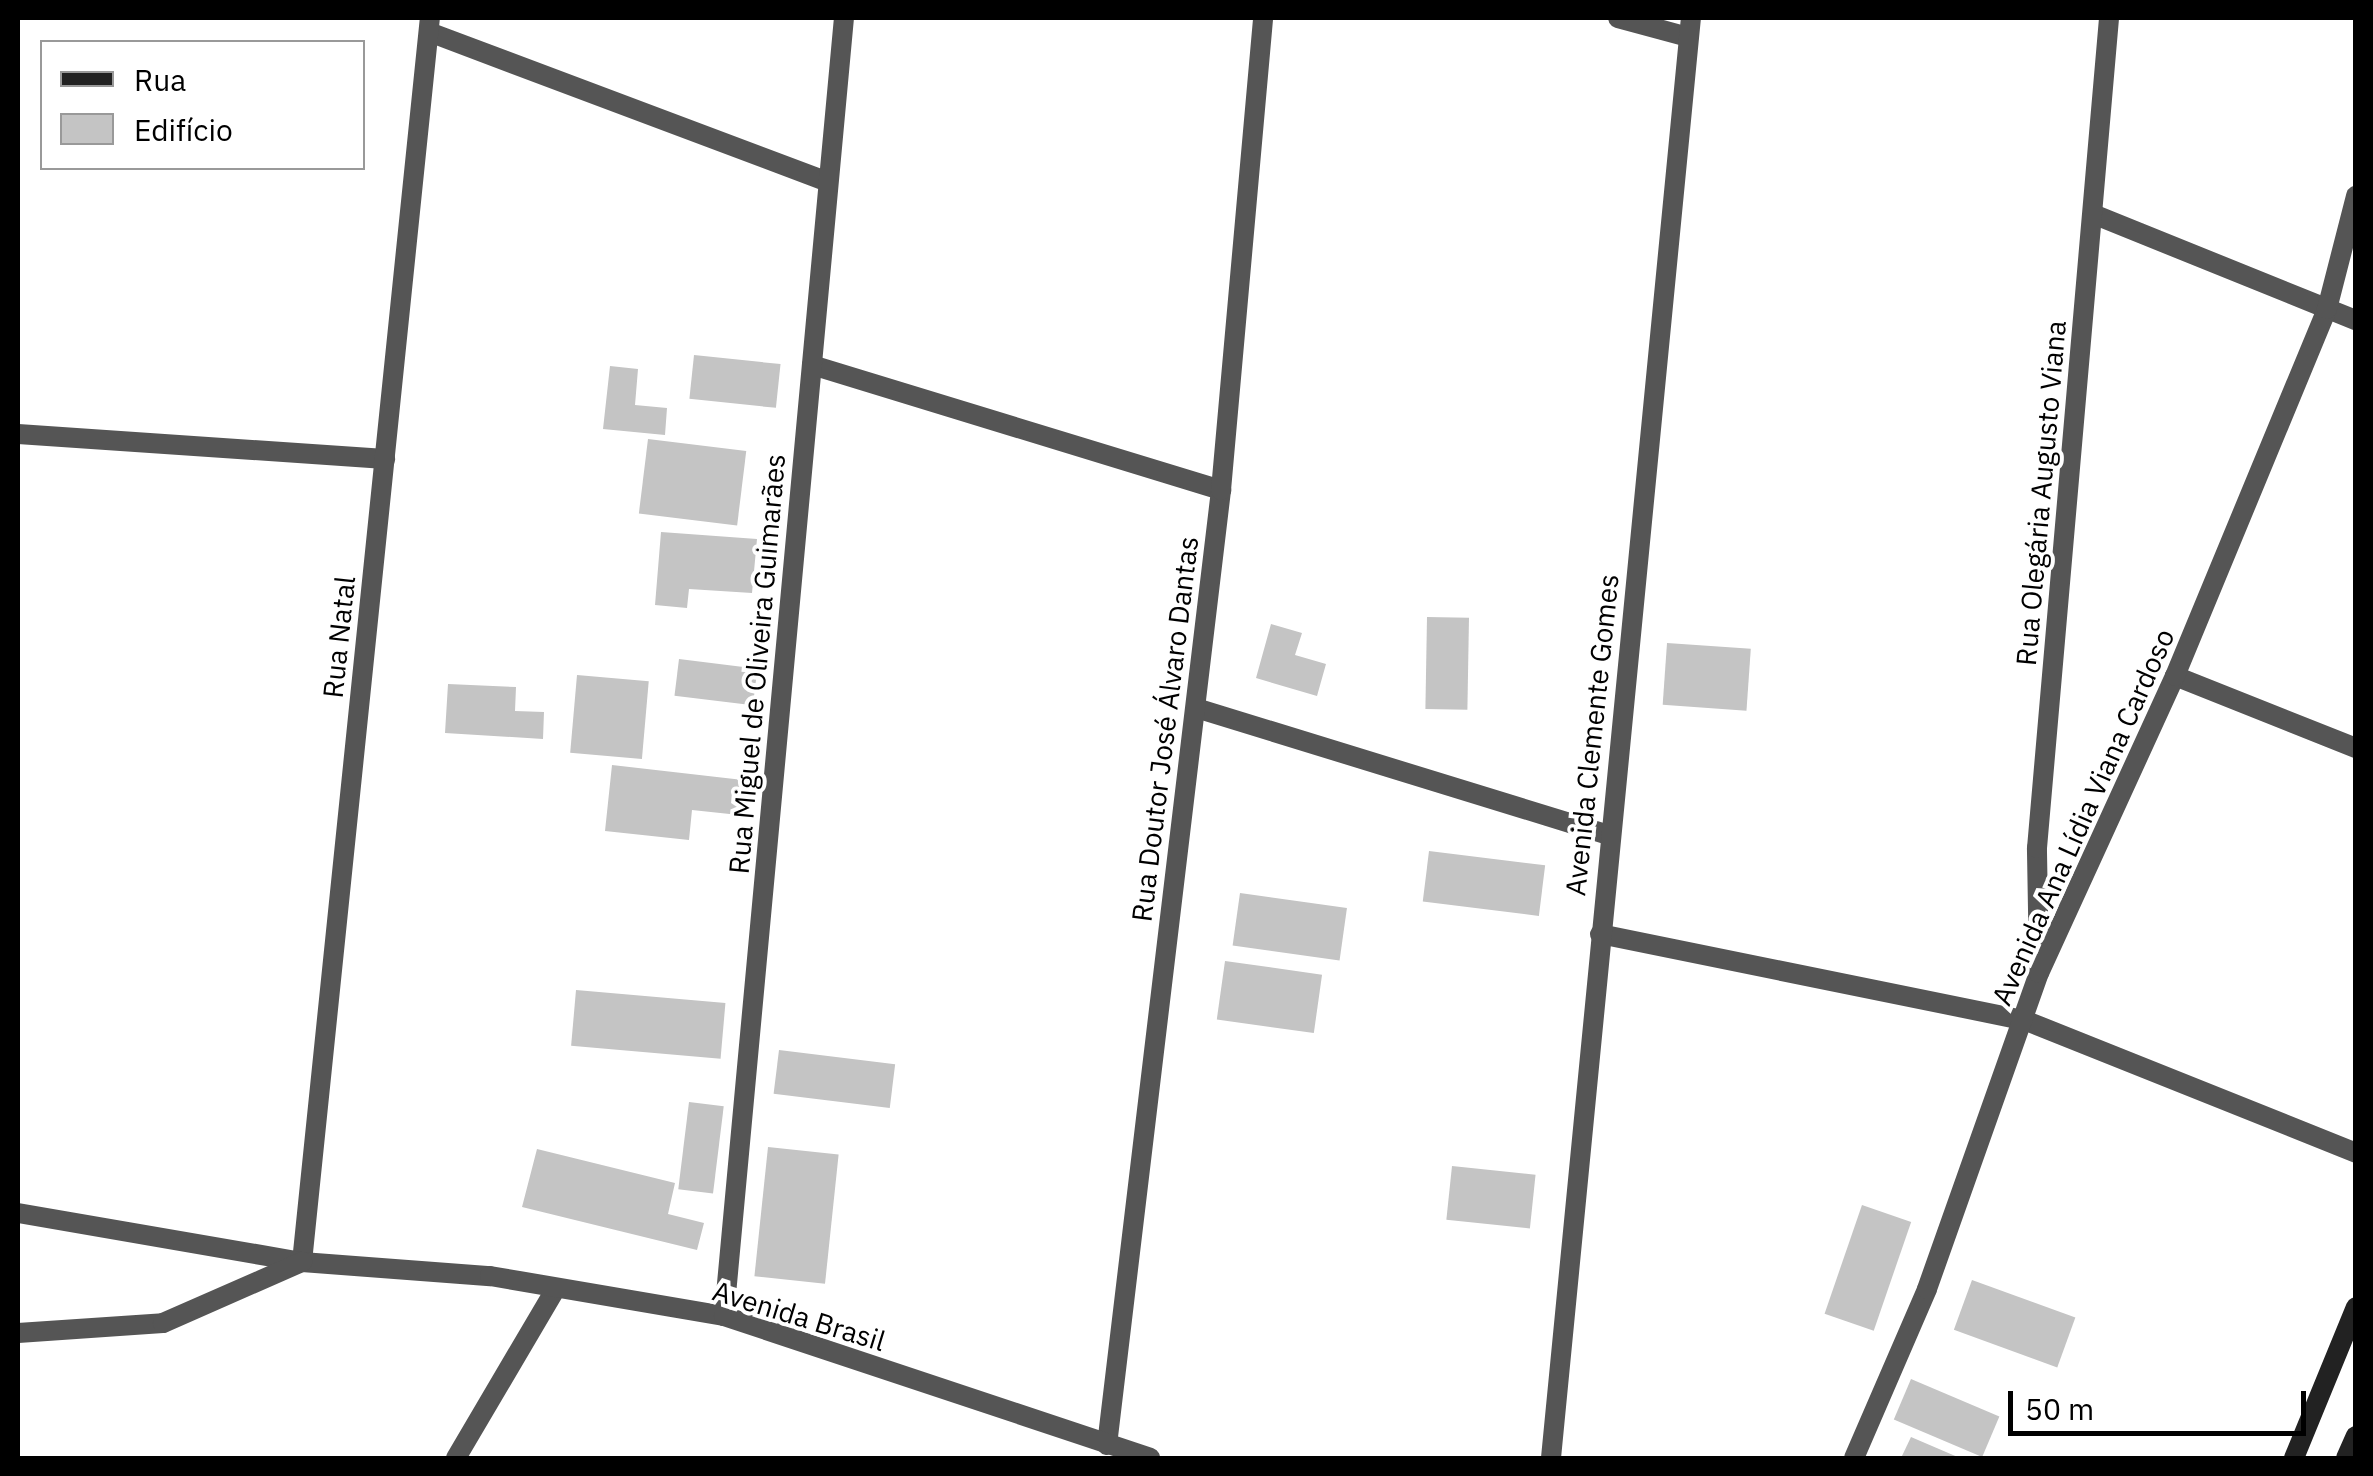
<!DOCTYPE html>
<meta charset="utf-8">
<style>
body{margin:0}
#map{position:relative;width:2373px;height:1476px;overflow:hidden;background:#fff;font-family:"IBM Plex Sans",sans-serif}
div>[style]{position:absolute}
.building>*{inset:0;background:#c4c4c4;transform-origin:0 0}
.minor>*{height:20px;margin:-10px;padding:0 10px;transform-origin:10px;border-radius:10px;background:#555}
.tertiary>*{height:20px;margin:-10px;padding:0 10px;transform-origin:10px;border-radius:10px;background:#555}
.secondary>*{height:20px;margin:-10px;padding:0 10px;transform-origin:10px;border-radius:10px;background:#222}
span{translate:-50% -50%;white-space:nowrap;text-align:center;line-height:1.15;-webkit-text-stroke:8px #fff;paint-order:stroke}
.street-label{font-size:28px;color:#000}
.frame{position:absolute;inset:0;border:20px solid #000;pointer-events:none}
.legend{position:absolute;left:40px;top:40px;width:325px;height:130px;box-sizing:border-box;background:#fff;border:2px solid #999;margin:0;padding:12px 18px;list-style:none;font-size:30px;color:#000}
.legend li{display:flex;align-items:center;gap:20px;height:50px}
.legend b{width:50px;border:2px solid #999}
.scale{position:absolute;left:2008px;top:1391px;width:298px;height:45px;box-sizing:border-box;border:5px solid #000;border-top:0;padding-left:12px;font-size:30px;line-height:35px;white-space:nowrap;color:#000;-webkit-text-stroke:8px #fff;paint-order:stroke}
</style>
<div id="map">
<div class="building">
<i style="left:694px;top:355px;width:87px;height:44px;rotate:6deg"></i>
<i style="clip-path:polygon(610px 366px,638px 369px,635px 405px,667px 408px,665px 435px,603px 429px)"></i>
<i style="left:648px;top:439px;width:99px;height:75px;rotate:7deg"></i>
<i style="clip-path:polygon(661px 532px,757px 539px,752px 593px,689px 589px,687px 608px,655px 605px)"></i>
<i style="left:1427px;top:617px;width:42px;height:92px;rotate:1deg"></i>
<i style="clip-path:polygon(1271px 624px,1302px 633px,1295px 655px,1326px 664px,1317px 696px,1256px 678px)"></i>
<i style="left:1667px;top:643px;width:84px;height:62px;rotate:4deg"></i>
<i style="left:679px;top:659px;width:79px;height:37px;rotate:7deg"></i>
<i style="left:577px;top:675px;width:72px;height:78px;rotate:5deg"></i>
<i style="clip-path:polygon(448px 684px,516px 687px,515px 711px,544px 712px,543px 739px,445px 733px)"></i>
<i style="clip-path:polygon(612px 765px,743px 780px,739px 815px,692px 810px,689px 840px,605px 831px)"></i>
<i style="left:1429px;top:851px;width:117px;height:51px;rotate:7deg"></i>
<i style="left:1240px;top:893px;width:108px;height:53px;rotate:8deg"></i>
<i style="left:1225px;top:961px;width:98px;height:59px;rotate:8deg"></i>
<i style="left:576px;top:990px;width:150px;height:56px;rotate:5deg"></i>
<i style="left:779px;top:1050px;width:117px;height:44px;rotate:7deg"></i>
<i style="left:689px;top:1102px;width:35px;height:88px;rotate:7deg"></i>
<i style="left:768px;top:1147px;width:71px;height:130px;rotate:6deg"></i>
<i style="clip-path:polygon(537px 1149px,675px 1183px,668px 1214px,704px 1223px,697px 1250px,522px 1207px)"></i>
<i style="left:1452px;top:1166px;width:84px;height:54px;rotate:6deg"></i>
<i style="left:1862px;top:1205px;width:52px;height:115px;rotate:19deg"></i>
<i style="left:1972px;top:1280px;width:110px;height:53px;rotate:20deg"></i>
<i style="left:1911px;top:1379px;width:96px;height:44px;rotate:23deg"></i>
<i style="clip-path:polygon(1911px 1437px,1960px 1458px,1901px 1458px)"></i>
</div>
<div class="minor">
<i style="left:1618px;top:18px;width:73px;rotate:15.2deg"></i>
<i style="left:429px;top:32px;width:426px;rotate:20.6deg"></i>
<i style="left:2093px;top:214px;width:284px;rotate:22deg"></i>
<i style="left:812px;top:365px;width:428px;rotate:17deg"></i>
<i style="left:18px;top:434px;width:368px;rotate:3.9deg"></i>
<i style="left:2175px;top:676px;width:195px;rotate:21.7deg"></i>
<i style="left:1196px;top:708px;width:433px;rotate:17.1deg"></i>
<i style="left:1600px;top:934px;width:433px;rotate:11.5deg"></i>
<i style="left:2024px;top:1020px;width:358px;rotate:21.8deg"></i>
<i style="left:2039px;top:967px;width:119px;rotate:-91deg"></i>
<i style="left:2037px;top:848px;width:833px;rotate:-85.04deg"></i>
<i style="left:302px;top:1262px;width:1251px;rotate:-84.13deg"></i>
<i style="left:724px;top:1316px;width:1304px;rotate:-84.72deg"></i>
<i style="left:1107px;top:1445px;width:962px;rotate:-83.19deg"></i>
<i style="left:1221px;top:490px;width:474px;rotate:-84.9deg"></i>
<i style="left:456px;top:1458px;width:195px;rotate:-59.5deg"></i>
<i style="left:1551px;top:1458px;width:1447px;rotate:-84.45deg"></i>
<i style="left:1854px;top:1458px;width:184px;rotate:-66.6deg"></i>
<i style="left:1927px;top:1289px;width:335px;rotate:-70.5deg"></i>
<i style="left:2039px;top:973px;width:327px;rotate:-65.4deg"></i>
<i style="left:2175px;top:676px;width:397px;rotate:-67.5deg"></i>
<i style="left:2327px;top:309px;width:117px;rotate:-75.6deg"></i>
</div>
<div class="tertiary">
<i style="left:18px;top:1213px;width:288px;rotate:9.8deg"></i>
<i style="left:302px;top:1262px;width:189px;rotate:4.3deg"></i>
<i style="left:490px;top:1276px;width:237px;rotate:9.7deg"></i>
<i style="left:724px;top:1316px;width:449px;rotate:18.4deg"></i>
<i style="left:18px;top:1333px;width:145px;rotate:-3.9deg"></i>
<i style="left:163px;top:1323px;width:152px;rotate:-23.7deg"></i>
</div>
<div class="secondary">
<i style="left:2294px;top:1458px;width:163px;rotate:-67.7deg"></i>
<i style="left:2346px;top:1458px;width:24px;rotate:-66deg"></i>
</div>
<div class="street-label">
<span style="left:2041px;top:493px;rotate:-85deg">Rua Olegária Augusto Viana</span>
<span style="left:339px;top:637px;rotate:-84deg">Rua Natal</span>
<span style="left:757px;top:664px;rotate:-85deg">Rua Miguel de Oliveira Guimarães</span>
<span style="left:1165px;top:729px;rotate:-83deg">Rua Doutor José Álvaro Dantas</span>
<span style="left:1592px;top:735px;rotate:-84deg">Avenida Clemente Gomes</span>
<span style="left:2083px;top:817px;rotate:-66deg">Avenida Ana Lídia Viana Cardoso</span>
<span style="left:799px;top:1316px;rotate:17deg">Avenida Brasil</span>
</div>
<div class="frame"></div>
<ul class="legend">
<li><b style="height:12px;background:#222"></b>Rua</li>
<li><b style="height:28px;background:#c4c4c4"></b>Edifício</li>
</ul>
<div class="scale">50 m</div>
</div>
